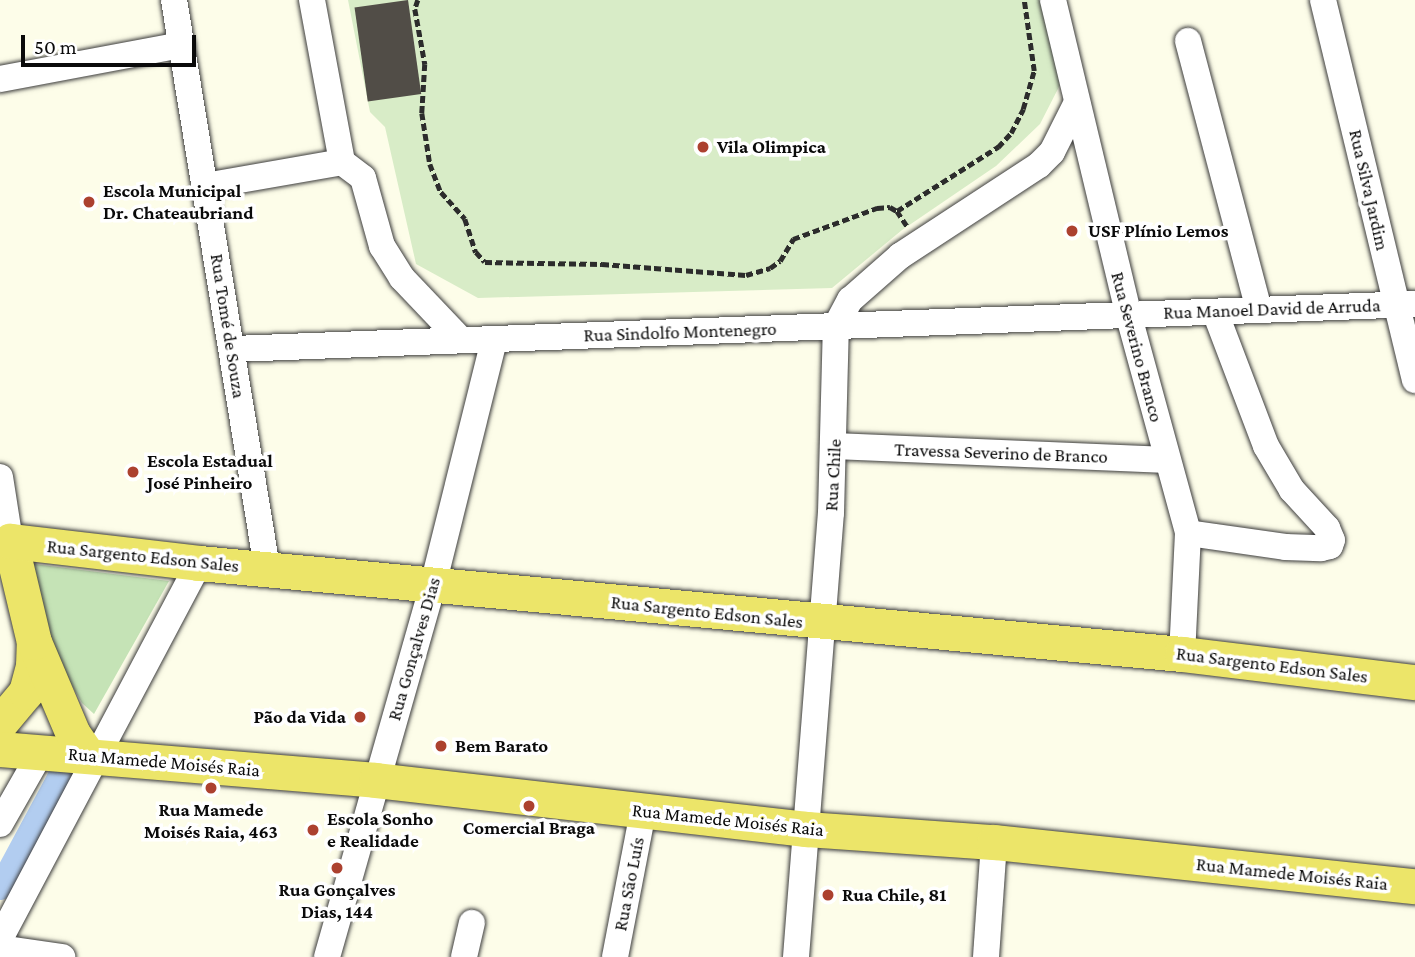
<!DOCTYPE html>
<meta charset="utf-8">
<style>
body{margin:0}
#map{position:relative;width:1415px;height:957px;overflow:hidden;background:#fdfde9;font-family:"Crimson Pro",serif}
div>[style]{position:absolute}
.green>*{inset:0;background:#c5e3b6}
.pitch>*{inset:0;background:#d8ecc7}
.canal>*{height:24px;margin:-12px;padding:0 12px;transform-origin:12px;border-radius:12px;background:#b2cdf0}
.building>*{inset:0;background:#514d47;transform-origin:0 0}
.path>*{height:4.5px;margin-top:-2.25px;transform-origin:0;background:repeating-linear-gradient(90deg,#2c2c2c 0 7px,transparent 0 10.5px)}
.roads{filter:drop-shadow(0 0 2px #3d3d3d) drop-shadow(0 0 2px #3d3d3d)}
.minor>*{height:26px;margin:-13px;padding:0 13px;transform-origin:13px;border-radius:13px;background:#fff}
.major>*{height:35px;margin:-17.5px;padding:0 17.5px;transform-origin:17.5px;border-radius:17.5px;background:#ece569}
.dots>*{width:19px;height:19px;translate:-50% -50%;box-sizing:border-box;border:4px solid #fff;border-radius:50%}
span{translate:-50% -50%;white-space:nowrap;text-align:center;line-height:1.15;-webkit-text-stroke:7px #fff;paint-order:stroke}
.poi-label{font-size:19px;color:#0a0a0a;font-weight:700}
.left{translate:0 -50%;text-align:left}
.right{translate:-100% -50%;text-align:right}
.street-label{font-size:19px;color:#0a0a0a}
.scale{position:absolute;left:21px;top:35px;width:175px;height:32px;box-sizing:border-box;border:4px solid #0a0a0a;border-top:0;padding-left:9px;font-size:21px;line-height:24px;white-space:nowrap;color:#0a0a0a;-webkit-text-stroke:5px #fff;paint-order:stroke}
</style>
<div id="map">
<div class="green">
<i style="clip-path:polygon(34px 564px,169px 581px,94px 714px,82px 703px,54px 654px)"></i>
</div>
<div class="pitch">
<i style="clip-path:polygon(348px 0,1045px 0,1063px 79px,1040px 124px,996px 166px,902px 230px,832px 288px,478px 298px,416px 264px,385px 127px,370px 112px)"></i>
</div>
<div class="canal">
<i style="left:0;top:888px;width:140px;rotate:-61.8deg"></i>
</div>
<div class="building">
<i style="left:408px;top:0;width:95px;height:54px;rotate:82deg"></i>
</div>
<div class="path">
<i style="left:418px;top:0;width:9px;rotate:108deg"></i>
<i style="left:415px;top:9px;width:56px;rotate:79.7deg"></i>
<i style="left:425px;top:64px;width:49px;rotate:93.5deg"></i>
<i style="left:422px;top:113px;width:52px;rotate:81.1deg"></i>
<i style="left:430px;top:164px;width:30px;rotate:69deg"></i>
<i style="left:441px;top:192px;width:36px;rotate:48deg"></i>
<i style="left:465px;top:219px;width:35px;rotate:72deg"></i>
<i style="left:476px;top:252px;width:13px;rotate:48deg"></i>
<i style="left:485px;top:262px;width:117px;rotate:1deg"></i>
<i style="left:602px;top:264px;width:144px;rotate:4.4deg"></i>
<i style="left:746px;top:275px;width:25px;rotate:-16deg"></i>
<i style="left:770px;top:268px;width:12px;rotate:-35deg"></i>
<i style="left:780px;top:261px;width:26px;rotate:-59deg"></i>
<i style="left:793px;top:239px;width:90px;rotate:-20.3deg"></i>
<i style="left:877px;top:208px;width:13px;rotate:-4deg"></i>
<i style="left:890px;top:207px;width:8px;rotate:30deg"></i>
<i style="left:897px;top:211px;width:18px;rotate:56deg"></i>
<i style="left:897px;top:211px;width:120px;rotate:-32.4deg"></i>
<i style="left:998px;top:147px;width:19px;rotate:-47deg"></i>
<i style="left:1011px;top:133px;width:27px;rotate:-63deg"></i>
<i style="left:1023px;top:109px;width:40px;rotate:-74deg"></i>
<i style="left:1034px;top:71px;width:72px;rotate:-98deg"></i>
</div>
<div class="roads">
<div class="minor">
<i style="left:174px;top:0;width:576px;rotate:80.7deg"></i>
<i style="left:312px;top:0;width:165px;rotate:79.5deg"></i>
<i style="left:342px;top:162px;width:26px;rotate:37deg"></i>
<i style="left:363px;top:178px;width:71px;rotate:74.4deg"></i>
<i style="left:382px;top:246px;width:38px;rotate:58deg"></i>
<i style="left:402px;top:278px;width:84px;rotate:46.4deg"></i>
<i style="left:1053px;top:0;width:322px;rotate:76.5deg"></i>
<i style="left:1128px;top:313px;width:228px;rotate:74.7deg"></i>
<i style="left:1188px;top:533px;width:121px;rotate:92.8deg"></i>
<i style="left:1323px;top:0;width:391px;rotate:76.4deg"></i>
<i style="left:1188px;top:41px;width:277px;rotate:75.2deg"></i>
<i style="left:0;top:79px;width:185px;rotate:-10.6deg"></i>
<i style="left:205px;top:186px;width:139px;rotate:-9.9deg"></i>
<i style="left:233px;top:349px;width:1183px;rotate:-2.18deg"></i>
<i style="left:835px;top:446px;width:332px;rotate:2.4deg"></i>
<i style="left:0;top:477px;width:65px;rotate:81.1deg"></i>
<i style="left:10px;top:541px;width:10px;rotate:-174deg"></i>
<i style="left:1188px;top:533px;width:98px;rotate:8.2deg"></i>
<i style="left:1285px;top:547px;width:36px;rotate:2deg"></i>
<i style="left:1321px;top:548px;width:9px;rotate:-13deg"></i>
<i style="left:1330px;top:546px;width:6px;rotate:-72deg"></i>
<i style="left:1332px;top:540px;width:13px;rotate:-113deg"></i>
<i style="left:1327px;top:528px;width:52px;rotate:-132.6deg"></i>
<i style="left:1292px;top:490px;width:51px;rotate:-120.6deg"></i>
<i style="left:1266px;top:446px;width:143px;rotate:-110.8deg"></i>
<i style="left:0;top:824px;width:83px;rotate:-60.3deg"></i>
<i style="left:0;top:939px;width:425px;rotate:-62.1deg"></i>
<i style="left:0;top:948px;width:63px;rotate:8.3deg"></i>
<i style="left:327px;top:957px;width:387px;rotate:-74.1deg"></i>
<i style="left:433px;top:585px;width:252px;rotate:-76deg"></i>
<i style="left:464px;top:957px;width:35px;rotate:-77deg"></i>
<i style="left:615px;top:957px;width:149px;rotate:-79.1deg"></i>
<i style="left:796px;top:957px;width:445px;rotate:-85.5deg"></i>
<i style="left:831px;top:513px;width:187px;rotate:-88.5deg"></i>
<i style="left:836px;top:326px;width:30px;rotate:-62deg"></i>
<i style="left:850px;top:300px;width:67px;rotate:-41.3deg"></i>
<i style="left:900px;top:256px;width:166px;rotate:-33.2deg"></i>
<i style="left:1039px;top:165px;width:18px;rotate:-45deg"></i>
<i style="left:1052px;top:152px;width:54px;rotate:-63.4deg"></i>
<i style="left:986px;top:957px;width:115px;rotate:-86deg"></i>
</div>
<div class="major">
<i style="left:0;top:723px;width:40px;rotate:-50deg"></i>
<i style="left:26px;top:692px;width:27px;rotate:-75deg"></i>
<i style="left:33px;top:666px;width:24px;rotate:-88deg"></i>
<i style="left:0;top:749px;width:377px;rotate:4.7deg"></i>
<i style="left:376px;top:780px;width:433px;rotate:6.5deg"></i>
<i style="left:806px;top:829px;width:188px;rotate:4deg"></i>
<i style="left:994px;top:842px;width:423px;rotate:6deg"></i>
<i style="left:87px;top:754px;width:24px;rotate:-125deg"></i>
<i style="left:73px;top:734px;width:100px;rotate:-113deg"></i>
<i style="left:34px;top:642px;width:104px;rotate:-103.4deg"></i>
<i style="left:10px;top:541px;width:190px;rotate:6.6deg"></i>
<i style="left:199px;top:563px;width:987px;rotate:5.29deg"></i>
<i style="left:1182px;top:654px;width:235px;rotate:6.9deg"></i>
</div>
</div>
<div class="dots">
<i style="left:703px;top:147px;background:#ac412f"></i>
<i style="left:89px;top:202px;background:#ac412f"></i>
<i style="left:1072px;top:231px;background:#ac412f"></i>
<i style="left:133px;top:472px;background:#ac412f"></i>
<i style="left:360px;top:717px;background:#ac412f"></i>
<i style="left:441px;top:746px;background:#ac412f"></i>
<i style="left:211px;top:788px;background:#ac412f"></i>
<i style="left:529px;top:806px;background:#ac412f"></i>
<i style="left:313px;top:830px;background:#ac412f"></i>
<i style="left:337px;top:868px;background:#ac412f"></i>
<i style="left:828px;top:895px;background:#ac412f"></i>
</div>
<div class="poi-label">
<span class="left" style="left:717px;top:147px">Vila Olimpica</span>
<span class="left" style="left:103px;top:202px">Escola Municipal<br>Dr. Chateaubriand</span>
<span class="left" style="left:1088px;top:231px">USF Plínio Lemos</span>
<span class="left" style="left:147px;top:472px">Escola Estadual<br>José Pinheiro</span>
<span class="right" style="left:346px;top:717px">Pão da Vida</span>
<span class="left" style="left:455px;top:746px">Bem Barato</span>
<span style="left:211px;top:821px">Rua Mamede<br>Moisés Raia, 463</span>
<span class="left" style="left:327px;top:830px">Escola Sonho<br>e Realidade</span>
<span style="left:529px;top:828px">Comercial Braga</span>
<span style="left:337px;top:901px">Rua Gonçalves<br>Dias, 144</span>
<span class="left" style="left:842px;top:895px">Rua Chile, 81</span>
</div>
<div class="street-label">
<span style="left:1369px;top:190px;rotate:77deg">Rua Silva Jardim</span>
<span style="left:1272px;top:309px;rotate:-2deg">Rua Manoel David de Arruda</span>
<span style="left:228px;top:326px;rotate:81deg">Rua Tomé de Souza</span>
<span style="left:680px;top:332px;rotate:-2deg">Rua Sindolfo Montenegro</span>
<span style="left:1137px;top:347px;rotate:75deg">Rua Severino Branco</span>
<span style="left:1001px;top:453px;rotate:2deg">Travessa Severino de Branco</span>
<span style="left:833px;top:475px;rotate:-87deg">Rua Chile</span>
<span style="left:143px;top:556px;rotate:6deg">Rua Sargento Edson Sales</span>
<span style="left:707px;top:612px;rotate:6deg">Rua Sargento Edson Sales</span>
<span style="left:414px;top:649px;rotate:-74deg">Rua Gonçalves Dias</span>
<span style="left:1272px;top:665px;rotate:7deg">Rua Sargento Edson Sales</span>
<span style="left:164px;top:762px;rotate:5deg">Rua Mamede Moisés Raia</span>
<span style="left:728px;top:820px;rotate:6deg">Rua Mamede Moisés Raia</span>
<span style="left:1292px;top:874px;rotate:6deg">Rua Mamede Moisés Raia</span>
<span style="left:629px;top:884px;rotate:-79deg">Rua São Luís</span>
</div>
<div class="scale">50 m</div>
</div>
